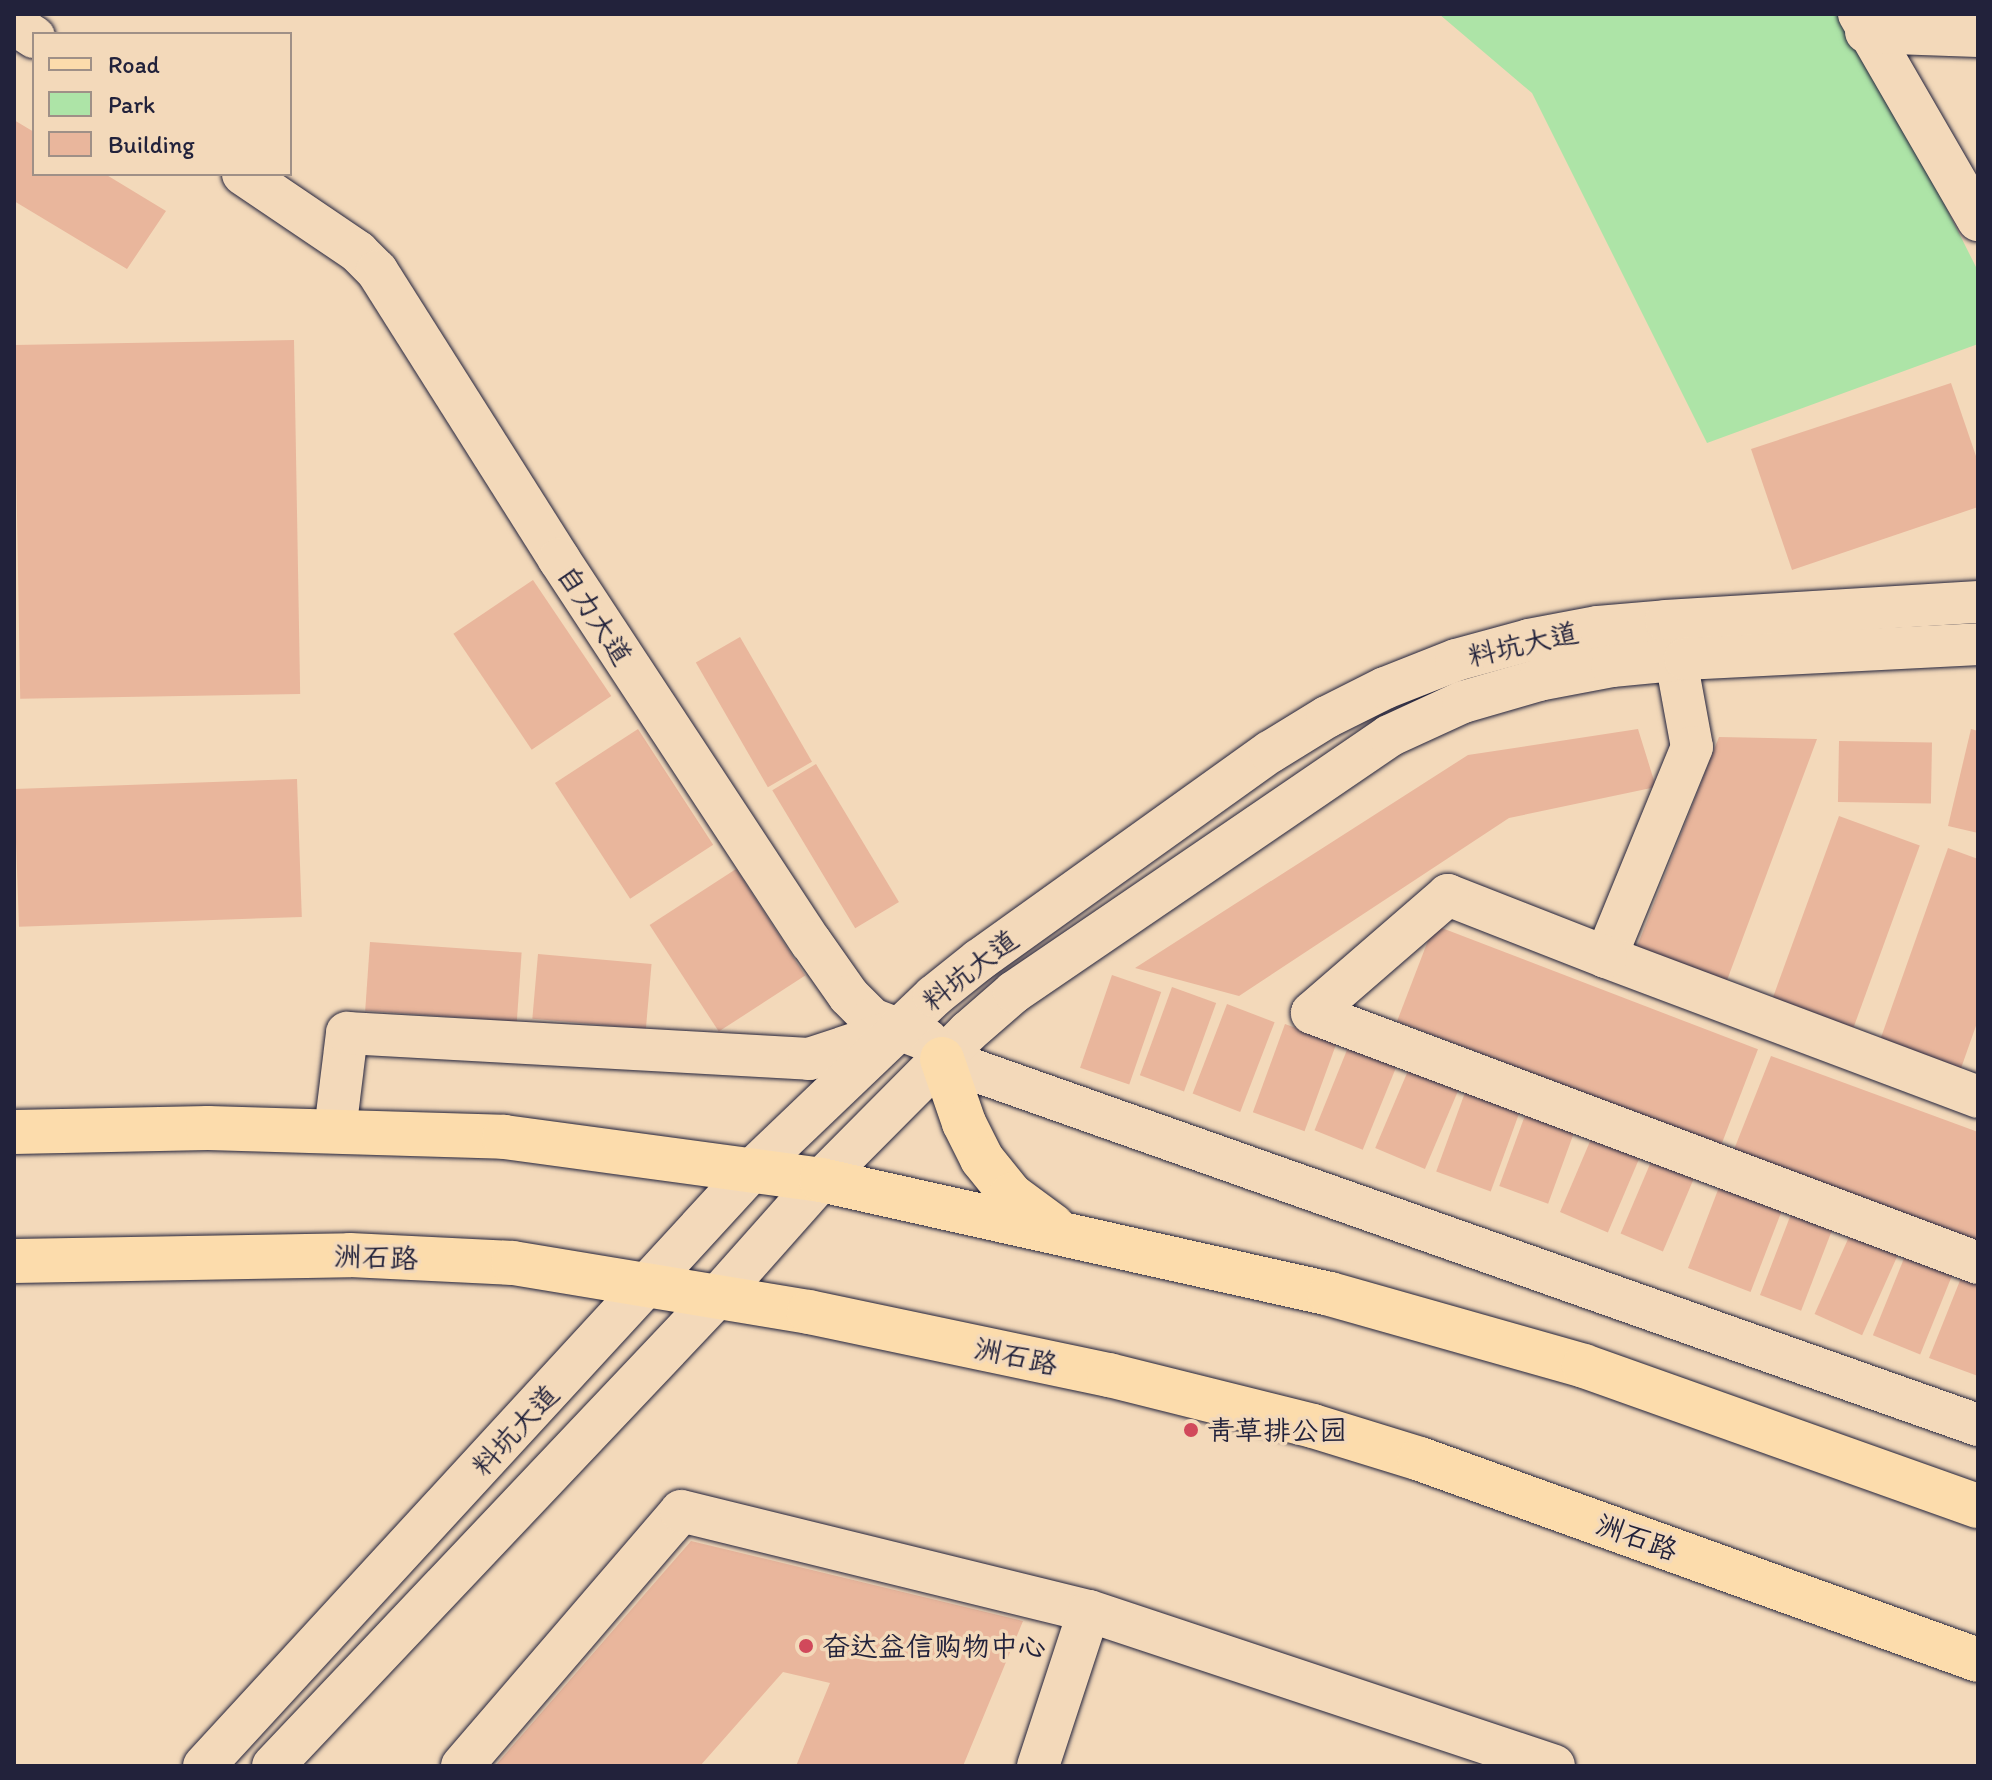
<!DOCTYPE html>
<meta charset="utf-8">
<style>
body{margin:0}
#map{position:relative;width:1992px;height:1780px;overflow:hidden;background:#f3d9ba;font-family:Itim,"LXGW WenKai TC",sans-serif}
div>[style]{position:absolute}
.green>*{inset:0;background:#ade4a7}
.building>*{inset:0;background:#e9b69c;transform-origin:0 0}
.roads{filter:drop-shadow(0 0 2px #22223b) drop-shadow(0 0 2px #22223b)}
.minor>*{height:42px;margin:-21px;padding:0 21px;transform-origin:21px;border-radius:21px;background:#f3d9ba}
.major>*{height:44px;margin:-22px;padding:0 22px;transform-origin:22px;border-radius:22px;background:#fcdcac}
.dots>*{width:22px;height:22px;translate:-50% -50%;box-sizing:border-box;border:4px solid #f3d9ba;border-radius:50%}
span{translate:-50% -50%;white-space:nowrap;text-align:center;line-height:1.15;-webkit-text-stroke:7px #f3d9ba;paint-order:stroke}
.street-label{font-size:28px;color:#22223b}
.poi-label{font-size:28px;color:#22223b}
.left{translate:0 -50%;text-align:left}
.frame{position:absolute;inset:0;border:16px solid #22223b;pointer-events:none}
.legend{position:absolute;left:32px;top:32px;width:260px;height:144px;box-sizing:border-box;background:#f3d9ba;border:2px solid #9f9087;margin:0;padding:10px 14px;list-style:none;font-size:24px;color:#22223b}
.legend li{display:flex;align-items:center;gap:16px;height:40px}
.legend b{width:40px;border:2px solid #9f9087}
</style>
<div id="map">
<div class="green">
<i style="clip-path:polygon(1439px 14px,1849px 14px,1978px 271px,1978px 344px,1707px 443px,1532px 93px)"></i>
</div>
<div class="building">
<i style="clip-path:polygon(14px 120px,34px 132px,34px 174px,105px 174px,166px 211px,127px 269px,14px 201px)"></i>
<i style="left:294px;top:340px;width:354px;height:280px;rotate:89deg"></i>
<i style="clip-path:polygon(1951px 383px,1978px 462px,1978px 507px,1792px 570px,1751px 449px)"></i>
<i style="left:533px;top:580px;width:140px;height:96px;rotate:56deg"></i>
<i style="left:740px;top:637px;width:144px;height:51px;rotate:60deg"></i>
<i style="left:638px;top:729px;width:138px;height:99px;rotate:57deg"></i>
<i style="clip-path:polygon(1638px 729px,1656px 787px,1509px 818px,1239px 996px,1135px 968px,1468px 755px)"></i>
<i style="clip-path:polygon(1971px 729px,1978px 731px,1978px 833px,1948px 826px)"></i>
<i style="clip-path:polygon(1719px 737px,1817px 739px,1723px 991px,1633px 957px)"></i>
<i style="left:1839px;top:741px;width:93px;height:61px;rotate:1deg"></i>
<i style="left:816px;top:764px;width:161px;height:51px;rotate:59deg"></i>
<i style="left:297px;top:779px;width:138px;height:283px;rotate:88deg"></i>
<i style="left:1839px;top:816px;width:86px;height:204px;rotate:20deg"></i>
<i style="clip-path:polygon(1948px 848px,1978px 859px,1978px 1020px,1959px 1074px,1878px 1046px)"></i>
<i style="left:736px;top:869px;width:127px;height:103px;rotate:57deg"></i>
<i style="left:1434px;top:925px;width:347px;height:103px;rotate:21deg"></i>
<i style="left:370px;top:942px;width:152px;height:69px;rotate:4deg"></i>
<i style="left:538px;top:954px;width:114px;height:65px;rotate:5deg"></i>
<i style="left:1112px;top:975px;width:52px;height:98px;rotate:19deg"></i>
<i style="left:1172px;top:987px;width:47px;height:94px;rotate:20deg"></i>
<i style="left:1227px;top:1004px;width:51px;height:96px;rotate:21deg"></i>
<i style="left:1285px;top:1024px;width:55px;height:94px;rotate:20deg"></i>
<i style="left:1349px;top:1045px;width:52px;height:92px;rotate:22deg"></i>
<i style="clip-path:polygon(1771px 1056px,1978px 1132px,1978px 1244px,1733px 1152px)"></i>
<i style="left:1410px;top:1066px;width:54px;height:89px;rotate:23deg"></i>
<i style="left:1467px;top:1087px;width:58px;height:90px;rotate:20deg"></i>
<i style="left:1528px;top:1107px;width:52px;height:84px;rotate:20deg"></i>
<i style="left:1594px;top:1132px;width:52px;height:87px;rotate:23deg"></i>
<i style="left:1653px;top:1157px;width:46px;height:83px;rotate:23deg"></i>
<i style="left:1721px;top:1182px;width:67px;height:92px;rotate:21deg"></i>
<i style="left:1793px;top:1209px;width:44px;height:92px;rotate:21deg"></i>
<i style="left:1852px;top:1230px;width:52px;height:92px;rotate:24deg"></i>
<i style="left:1907px;top:1251px;width:51px;height:91px;rotate:22deg"></i>
<i style="clip-path:polygon(1963px 1273px,1978px 1279px,1978px 1376px,1929px 1358px)"></i>
<i style="clip-path:polygon(691px 1541px,1023px 1621px,963px 1766px,796px 1766px,830px 1683px,783px 1672px,700px 1766px,495px 1766px)"></i>
</div>
<div class="roads">
<div class="minor">
<i style="left:1859px;top:14px;width:238px;rotate:60deg"></i>
<i style="left:14px;top:24px;width:24px;rotate:33deg"></i>
<i style="left:1866px;top:32px;width:112px;rotate:2deg"></i>
<i style="left:243px;top:174px;width:139px;rotate:34.1deg"></i>
<i style="left:358px;top:252px;width:27px;rotate:45deg"></i>
<i style="left:377px;top:271px;width:341px;rotate:57.7deg"></i>
<i style="left:559px;top:559px;width:458px;rotate:56.7deg"></i>
<i style="left:811px;top:942px;width:66px;rotate:54.9deg"></i>
<i style="left:849px;top:996px;width:33px;rotate:45deg"></i>
<i style="left:872px;top:1019px;width:59px;rotate:20.9deg"></i>
<i style="left:927px;top:1040px;width:24px;rotate:52deg"></i>
<i style="left:942px;top:1059px;width:1099px;rotate:19.46deg"></i>
<i style="left:1676px;top:660px;width:88px;rotate:79.6deg"></i>
<i style="left:1692px;top:747px;width:227px;rotate:112.3deg"></i>
<i style="left:1606px;top:957px;width:397px;rotate:20.6deg"></i>
<i style="left:1606px;top:957px;width:170px;rotate:-158.6deg"></i>
<i style="left:1448px;top:895px;width:180px;rotate:139.1deg"></i>
<i style="left:1312px;top:1013px;width:711px;rotate:20.57deg"></i>
<i style="left:335px;top:1131px;width:99px;rotate:-83deg"></i>
<i style="left:347px;top:1033px;width:463px;rotate:3.2deg"></i>
<i style="left:809px;top:1059px;width:85px;rotate:-18.4deg"></i>
<i style="left:204px;top:1766px;width:812px;rotate:-47.39deg"></i>
<i style="left:754px;top:1168px;width:249px;rotate:-43.7deg"></i>
<i style="left:934px;top:996px;width:58px;rotate:-38.7deg"></i>
<i style="left:979px;top:960px;width:358px;rotate:-35.6deg"></i>
<i style="left:1270px;top:752px;width:67px;rotate:-31.6deg"></i>
<i style="left:1327px;top:717px;width:65px;rotate:-26.6deg"></i>
<i style="left:1385px;top:688px;width:76px;rotate:-21.5deg"></i>
<i style="left:1456px;top:660px;width:76px;rotate:-15.3deg"></i>
<i style="left:1529px;top:640px;width:70px;rotate:-10.7deg"></i>
<i style="left:1598px;top:627px;width:68px;rotate:-5deg"></i>
<i style="left:1666px;top:621px;width:313px;rotate:-3.5deg"></i>
<i style="left:273px;top:1766px;width:647px;rotate:-46.57deg"></i>
<i style="left:718px;top:1296px;width:155px;rotate:-48.4deg"></i>
<i style="left:821px;top:1180px;width:209px;rotate:-45.2deg"></i>
<i style="left:968px;top:1032px;width:61px;rotate:-41deg"></i>
<i style="left:1014px;top:992px;width:454px;rotate:-34.3deg"></i>
<i style="left:1389px;top:736px;width:81px;rotate:-24.7deg"></i>
<i style="left:1463px;top:702px;width:79px;rotate:-16.1deg"></i>
<i style="left:1539px;top:680px;width:74px;rotate:-10.9deg"></i>
<i style="left:1612px;top:666px;width:73px;rotate:-5.5deg"></i>
<i style="left:1685px;top:659px;width:293px;rotate:-2.9deg"></i>
<i style="left:462px;top:1766px;width:336px;rotate:-49.3deg"></i>
<i style="left:681px;top:1511px;width:420px;rotate:13.8deg"></i>
<i style="left:1089px;top:1611px;width:490px;rotate:18.4deg"></i>
<i style="left:1038px;top:1766px;width:163px;rotate:-71.8deg"></i>
</div>
<div class="major">
<i style="left:942px;top:1059px;width:68px;rotate:71deg"></i>
<i style="left:964px;top:1123px;width:40px;rotate:63.4deg"></i>
<i style="left:982px;top:1159px;width:46px;rotate:51.1deg"></i>
<i style="left:1011px;top:1195px;width:52px;rotate:36.4deg"></i>
<i style="left:14px;top:1132px;width:194px;rotate:-1.2deg"></i>
<i style="left:208px;top:1128px;width:296px;rotate:1.7deg"></i>
<i style="left:504px;top:1137px;width:320px;rotate:7.7deg"></i>
<i style="left:821px;top:1180px;width:522px;rotate:12.62deg"></i>
<i style="left:1330px;top:1294px;width:264px;rotate:15.8deg"></i>
<i style="left:1584px;top:1366px;width:418px;rotate:19.6deg"></i>
<i style="left:14px;top:1261px;width:336px;rotate:-1deg"></i>
<i style="left:350px;top:1255px;width:163px;rotate:2.8deg"></i>
<i style="left:513px;top:1263px;width:300px;rotate:9.4deg"></i>
<i style="left:809px;top:1312px;width:307px;rotate:11.9deg"></i>
<i style="left:1109px;top:1375px;width:210px;rotate:14deg"></i>
<i style="left:1313px;top:1426px;width:112px;rotate:17.1deg"></i>
<i style="left:1420px;top:1459px;width:593px;rotate:19.81deg"></i>
</div>
</div>
<div class="dots">
<i style="left:1191px;top:1430px;background:#d1495b"></i>
<i style="left:806px;top:1646px;background:#d1495b"></i>
</div>
<div class="street-label">
<span style="left:595px;top:615px;rotate:57deg">自力大道</span>
<span style="left:1523px;top:644px;rotate:-13deg">料坑大道</span>
<span style="left:970px;top:970px;rotate:-38deg">料坑大道</span>
<span style="left:376px;top:1257px;rotate:2deg">洲石路</span>
<span style="left:1016px;top:1356px;rotate:12deg">洲石路</span>
<span style="left:515px;top:1430px;rotate:-47deg">料坑大道</span>
<span style="left:1637px;top:1537px;rotate:20deg">洲石路</span>
</div>
<div class="poi-label">
<span class="left" style="left:1207px;top:1430px">青草排公园</span>
<span class="left" style="left:822px;top:1646px">奋达益信购物中心</span>
</div>
<div class="frame"></div>
<ul class="legend">
<li><b style="height:10px;background:#fcdcac"></b>Road</li>
<li><b style="height:22px;background:#ade4a7"></b>Park</li>
<li><b style="height:22px;background:#e9b69c"></b>Building</li>
</ul>
</div>
